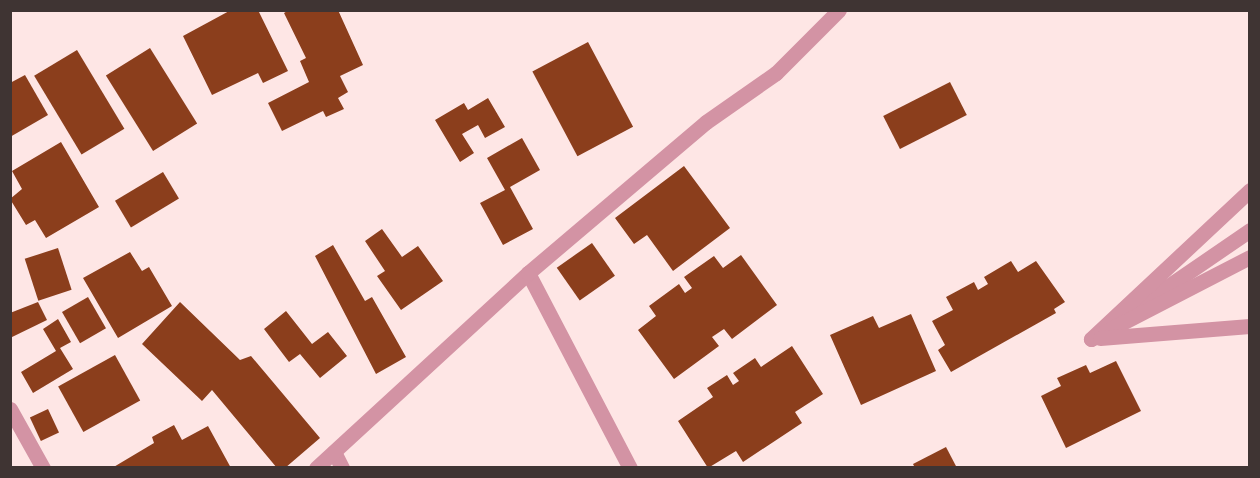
<!DOCTYPE html>
<style>
body{margin:0}
#map{position:relative;width:1260px;height:478px;overflow:hidden;background:#fee6e5;font-family:"IBM Plex Serif",serif}
div>[style]{position:absolute}
.building>*{inset:0;background:#8b3e1c;transform-origin:0 0}
.service>*{height:15px;margin:-7.5px;padding:0 7.5px;transform-origin:7.5px;border-radius:7.5px;background:#d393a4}
.minor>*{height:15px;margin:-7.5px;padding:0 7.5px;transform-origin:7.5px;border-radius:7.5px;background:#d393a4}
span{translate:-50% -50%;white-space:nowrap;text-align:center;line-height:1.15;-webkit-text-stroke:6px #fff;paint-order:stroke}
.frame{position:absolute;inset:0;border:12px solid #3f3433;pointer-events:none}
</style>
<div id="map">
<div class="building">
<i style="clip-path:polygon(231px 10px,258px 10px,288px 71px,263px 83px,258px 73px,212px 95px,183px 36px)"></i>
<i style="clip-path:polygon(289px 10px,338px 10px,363px 65px,340px 76px,348px 92px,338px 98px,344px 109px,326px 117px,323px 111px,282px 131px,268px 103px,309px 82px,300px 61px,306px 58px,284px 13px)"></i>
<i style="left:588px;top:42px;width:96px;height:63px;rotate:62deg"></i>
<i style="left:150px;top:48px;width:89px;height:52px;rotate:58deg"></i>
<i style="left:77px;top:50px;width:92px;height:50px;rotate:59deg"></i>
<i style="clip-path:polygon(25px 75px,48px 115px,10px 137px,10px 83px)"></i>
<i style="left:950px;top:82px;width:37px;height:75px;rotate:63deg"></i>
<i style="clip-path:polygon(488px 98px,505px 127px,485px 138px,478px 125px,462px 134px,474px 153px,460px 162px,435px 120px,464px 103px,468px 110px)"></i>
<i style="clip-path:polygon(522px 138px,540px 170px,510px 187px,533px 229px,503px 245px,480px 203px,505px 190px,487px 158px)"></i>
<i style="clip-path:polygon(61px 142px,99px 207px,46px 238px,35px 220px,26px 225px,10px 199px,22px 189px,12px 171px)"></i>
<i style="clip-path:polygon(684px 166px,730px 228px,673px 271px,647px 235px,634px 244px,615px 218px)"></i>
<i style="left:163px;top:172px;width:31px;height:56px;rotate:59deg"></i>
<i style="clip-path:polygon(382px 229px,402px 257px,418px 246px,443px 281px,401px 310px,377px 276px,385px 271px,365px 241px)"></i>
<i style="left:592px;top:243px;width:40px;height:43px;rotate:55deg"></i>
<i style="clip-path:polygon(333px 245px,365px 301px,372px 297px,406px 357px,376px 374px,315px 256px)"></i>
<i style="left:58px;top:248px;width:44px;height:35px;rotate:72deg"></i>
<i style="clip-path:polygon(130px 252px,142px 271px,149px 267px,172px 306px,118px 338px,83px 278px)"></i>
<i style="clip-path:polygon(741px 255px,777px 305px,732px 339px,724px 329px,712px 337px,719px 346px,674px 379px,638px 330px,656px 316px,649px 306px,679px 284px,685px 293px,692px 288px,684px 277px,714px 256px,723px 268px)"></i>
<i style="clip-path:polygon(1011px 261px,1018px 272px,1036px 261px,1065px 302px,1054px 309px,1056px 313px,951px 372px,938px 350px,945px 345px,932px 321px,953px 310px,946px 297px,974px 282px,978px 290px,988px 284px,984px 277px)"></i>
<i style="left:88px;top:297px;width:36px;height:30px;rotate:60deg"></i>
<i style="clip-path:polygon(38px 302px,47px 320px,10px 338px,10px 313px)"></i>
<i style="clip-path:polygon(180px 302px,240px 360px,251px 356px,320px 438px,285px 468px,277px 468px,212px 390px,202px 401px,142px 344px)"></i>
<i style="clip-path:polygon(286px 311px,312px 344px,328px 332px,347px 356px,320px 378px,300px 354px,289px 362px,264px 329px)"></i>
<i style="clip-path:polygon(911px 314px,936px 371px,861px 405px,830px 335px,873px 316px,879px 328px)"></i>
<i style="clip-path:polygon(58px 319px,71px 342px,60px 348px,73px 369px,33px 393px,21px 372px,56px 351px,43px 329px)"></i>
<i style="clip-path:polygon(792px 346px,823px 394px,795px 412px,802px 423px,743px 462px,736px 451px,708px 468px,678px 421px,713px 397px,707px 388px,727px 375px,733px 385px,739px 381px,733px 373px,755px 358px,761px 367px)"></i>
<i style="left:115px;top:355px;width:52px;height:65px;rotate:61deg"></i>
<i style="clip-path:polygon(1116px 361px,1141px 411px,1066px 448px,1041px 396px,1061px 386px,1057px 378px,1086px 365px,1090px 373px)"></i>
<i style="left:48px;top:409px;width:26px;height:20px;rotate:65deg"></i>
<i style="clip-path:polygon(174px 425px,182px 440px,208px 426px,231px 468px,112px 468px,154px 443px,152px 437px)"></i>
<i style="clip-path:polygon(946px 447px,957px 468px,915px 468px,913px 464px)"></i>
</div>
<div class="service">
<i style="left:1123px;top:317px;width:154px;rotate:-34.4deg"></i>
</div>
<div class="minor">
<i style="left:1250px;top:190px;width:218px;rotate:136.9deg"></i>
<i style="left:1091px;top:339px;width:179px;rotate:-27.3deg"></i>
<i style="left:528px;top:273px;width:220px;rotate:62.4deg"></i>
<i style="left:1100px;top:338px;width:150px;rotate:-4.6deg"></i>
<i style="left:10px;top:409px;width:68px;rotate:60.8deg"></i>
<i style="left:334px;top:452px;width:18px;rotate:63deg"></i>
<i style="left:316px;top:468px;width:288px;rotate:-42.6deg"></i>
<i style="left:528px;top:273px;width:233px;rotate:-40.3deg"></i>
<i style="left:706px;top:122px;width:85px;rotate:-35deg"></i>
<i style="left:776px;top:73px;width:89px;rotate:-45deg"></i>
</div>
<div class="frame"></div>
</div>
